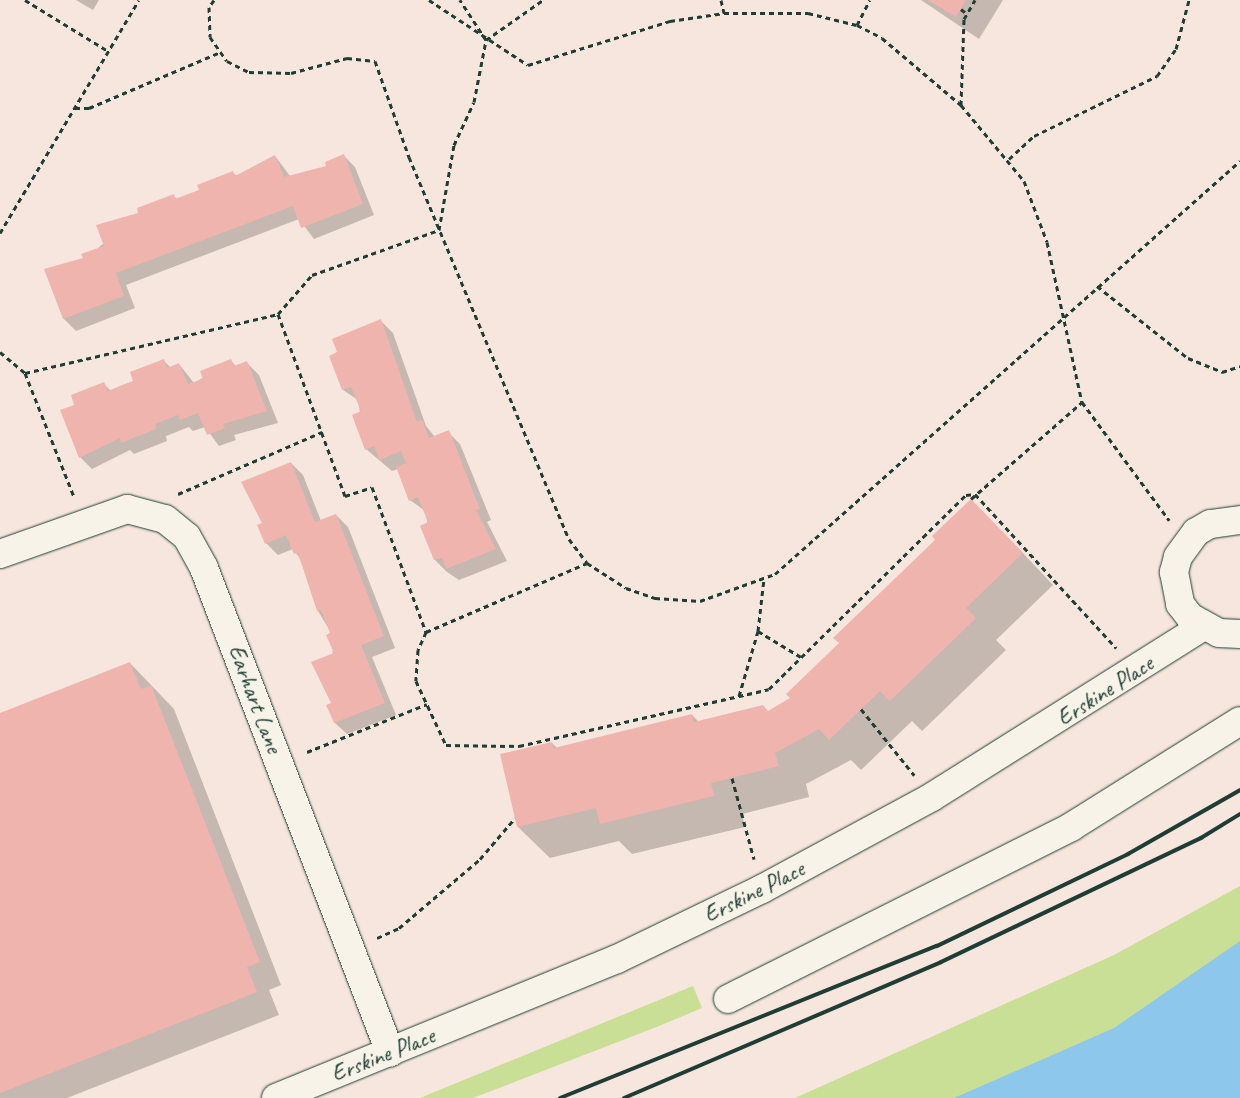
<!DOCTYPE html>
<style>
body{margin:0}
#map{position:relative;width:1240px;height:1098px;overflow:hidden;background:#f6e6dd;font-family:Caveat,sans-serif}
div>[style]{position:absolute}
.green>*{inset:0;background:#c9df95}
.water>*{inset:0;background:#8dc7ec}
.shadow>*{inset:0;background:#0003}
.building>*{inset:0;background:#f0b4af}
.path>*{height:3px;margin-top:-1.5px;transform-origin:0;background:repeating-linear-gradient(90deg,#1f3d34 0 5px,transparent 0 9px)}
.roads{filter:drop-shadow(0 0 1px #1f3d34) drop-shadow(0 0 1px #1f3d34)}
.minor>*{height:28px;margin:-14px;padding:0 14px;transform-origin:14px;border-radius:14px;background:#f7f3e8}
.rail>*{height:4px;margin:-2px;padding:0 2px;transform-origin:2px;border-radius:2px;background:#1f3d34}
span{translate:-50% -50%;white-space:nowrap;text-align:center;line-height:1.15;-webkit-text-stroke:4.5px #f7f3e8;paint-order:stroke}
.street-label{font-size:24px;color:#1f3d34}
</style>
<div id="map">
<div class="green">
<i style="clip-path:polygon(1240px 886px,1240px 1098px,795px 1098px,1114px 955px)"></i>
<i style="clip-path:polygon(693px 986px,702px 1008px,659px 1026px,473px 1098px,420px 1098px)"></i>
</div>
<div class="water">
<i style="clip-path:polygon(1240px 941px,1240px 1098px,954px 1098px,1114px 1028px)"></i>
</div>
<div class="shadow">
<i style="clip-path:polygon(76px 0,99px 0,93px 10px)"></i>
<i style="clip-path:polygon(921px 0,1003px 0,979px 39px)"></i>
<i style="clip-path:polygon(275px 156px,290px 176px,328px 167px,344px 156px,355px 167px,374px 215px,314px 239px,299px 219px,126px 285px,135px 308px,76px 331px,64px 319px,46px 270px,85px 259px,140px 213px,173px 196px,177px 199px,200px 190px,233px 173px,237px 176px)"></i>
<i style="clip-path:polygon(381px 321px,393px 333px,426px 426px,435px 437px,448px 432px,460px 444px,491px 520px,487px 522px,507px 561px,459px 580px,447px 572px,435px 560px,425px 511px,410px 500px,398px 469px,392px 471px,366px 449px,358px 400px,343px 390px,330px 357px)"></i>
<i style="clip-path:polygon(163px 360px,171px 368px,179px 364px,194px 383px,231px 361px,237px 367px,247px 363px,259px 375px,278px 423px,234px 435px,236px 440px,219px 446px,205px 427px,193px 431px,189px 427px,166px 436px,167px 441px,134px 454px,130px 450px,92px 469px,80px 457px,75px 405px,104px 384px,111px 391px,134px 382px)"></i>
<i style="clip-path:polygon(291px 463px,303px 475px,321px 521px,336px 515px,348px 527px,395px 648px,372px 657px,396px 715px,347px 734px,335px 723px,332px 634px,318px 611px,301px 560px,293px 549px,278px 555px,266px 543px,264px 524px)"></i>
<i style="clip-path:polygon(1002px 531px,1053px 585px,996px 640px,1006px 650px,922px 731px,912px 721px,861px 770px,851px 760px,806px 784px,809px 797px,742px 814px,745px 827px,632px 854px,619px 841px,550px 858px,518px 827px,501px 755px,552px 743px,557px 748px,692px 715px,699px 722px,768px 712px,792px 698px)"></i>
<i style="clip-path:polygon(130px 663px,174px 709px,281px 985px,269px 990px,279px 1015px,67px 1098px,0 1098px,0 714px)"></i>
</div>
<div class="building">
<i style="clip-path:polygon(928px 0,966px 0,956px 17px)"></i>
<i style="clip-path:polygon(344px 154px,363px 204px,301px 228px,293px 206px,116px 273px,124px 296px,63px 319px,44px 269px,83px 258px,81px 254px,104px 246px,96px 225px,138px 213px,137px 208px,174px 194px,175px 199px,199px 190px,197px 185px,233px 171px,235px 176px,275px 155px,284px 177px,326px 166px,325px 162px)"></i>
<i style="clip-path:polygon(381px 319px,417px 422px,422px 420px,429px 438px,449px 430px,480px 509px,476px 510px,496px 549px,446px 569px,442px 558px,434px 560px,420px 526px,428px 522px,418px 497px,409px 501px,396px 467px,406px 463px,401px 451px,379px 460px,374px 446px,365px 450px,352px 415px,361px 411px,351px 387px,342px 390px,329px 356px,337px 352px,332px 339px)"></i>
<i style="clip-path:polygon(164px 359px,167px 368px,179px 363px,188px 384px,203px 379px,200px 371px,231px 359px,234px 366px,247px 361px,267px 411px,223px 424px,225px 428px,207px 435px,198px 413px,180px 420px,178px 415px,155px 424px,156px 429px,121px 443px,120px 438px,79px 458px,60px 410px,74px 405px,71px 395px,104px 382px,108px 391px,120px 386px,133px 381px,130px 372px)"></i>
<i style="clip-path:polygon(291px 462px,315px 522px,336px 514px,384px 636px,361px 645px,385px 703px,334px 723px,326px 705px,331px 703px,311px 662px,334px 653px,326px 635px,330px 633px,321px 610px,317px 611px,298px 553px,294px 554px,286px 535px,265px 544px,257px 525px,262px 523px,241px 482px)"></i>
<i style="clip-path:polygon(971px 499px,1023px 553px,966px 608px,976px 618px,890px 701px,880px 691px,829px 740px,819px 729px,775px 753px,779px 766px,711px 783px,714px 796px,600px 824px,596px 808px,517px 827px,500px 754px,552px 742px,554px 748px,692px 714px,694px 722px,763px 705px,768px 711px,790px 698px,786px 694px,839px 643px,833px 638px,935px 540px,932px 536px)"></i>
<i style="clip-path:polygon(130px 662px,141px 689px,151px 685px,260px 962px,247px 967px,257px 992px,0 1093px,0 713px)"></i>
</div>
<div class="path">
<i style="left:25px;top:0;width:97px;rotate:31.6deg"></i>
<i style="left:214px;top:0;width:9px;rotate:126deg"></i>
<i style="left:209px;top:7px;width:30px;rotate:88deg"></i>
<i style="left:210px;top:37px;width:29px;rotate:55deg"></i>
<i style="left:227px;top:61px;width:25px;rotate:27deg"></i>
<i style="left:249px;top:72px;width:42px;rotate:1.4deg"></i>
<i style="left:291px;top:73px;width:58px;rotate:-15deg"></i>
<i style="left:347px;top:58px;width:28px;rotate:6deg"></i>
<i style="left:375px;top:61px;width:102px;rotate:70.5deg"></i>
<i style="left:409px;top:157px;width:414px;rotate:67.3deg"></i>
<i style="left:569px;top:539px;width:30px;rotate:53deg"></i>
<i style="left:587px;top:563px;width:46px;rotate:32.7deg"></i>
<i style="left:626px;top:588px;width:31px;rotate:19deg"></i>
<i style="left:655px;top:598px;width:45px;rotate:3.8deg"></i>
<i style="left:700px;top:601px;width:80px;rotate:-19.8deg"></i>
<i style="left:775px;top:574px;width:622px;rotate:-41.61deg"></i>
<i style="left:429px;top:0;width:118px;rotate:33.3deg"></i>
<i style="left:528px;top:65px;width:149px;rotate:-17.2deg"></i>
<i style="left:670px;top:21px;width:55px;rotate:-8.4deg"></i>
<i style="left:724px;top:13px;width:84px"></i>
<i style="left:808px;top:13px;width:50px;rotate:13.8deg"></i>
<i style="left:857px;top:25px;width:28px;rotate:27deg"></i>
<i style="left:882px;top:38px;width:104px;rotate:40.3deg"></i>
<i style="left:961px;top:105px;width:99px;rotate:50.3deg"></i>
<i style="left:1024px;top:181px;width:65px;rotate:69.3deg"></i>
<i style="left:1047px;top:242px;width:164px;rotate:77.7deg"></i>
<i style="left:1082px;top:402px;width:147px;rotate:53.6deg"></i>
<i style="left:721px;top:0;width:13px;rotate:77deg"></i>
<i style="left:961px;top:9px;width:8px;rotate:40deg"></i>
<i style="left:857px;top:25px;width:28px;rotate:-63deg"></i>
<i style="left:486px;top:40px;width:70px;rotate:-35.1deg"></i>
<i style="left:961px;top:105px;width:86px;rotate:-88deg"></i>
<i style="left:964px;top:19px;width:22px;rotate:-60deg"></i>
<i style="left:75px;top:108px;width:14px"></i>
<i style="left:89px;top:108px;width:142px;rotate:-23.1deg"></i>
<i style="left:1009px;top:159px;width:34px;rotate:-43deg"></i>
<i style="left:1034px;top:136px;width:137px;rotate:-26deg"></i>
<i style="left:1157px;top:76px;width:33px;rotate:-55deg"></i>
<i style="left:1176px;top:49px;width:51px;rotate:-75.1deg"></i>
<i style="left:0;top:233px;width:271px;rotate:-59.2deg"></i>
<i style="left:1097px;top:286px;width:116px;rotate:38.4deg"></i>
<i style="left:1188px;top:358px;width:37px;rotate:22deg"></i>
<i style="left:1222px;top:372px;width:19px;rotate:-18deg"></i>
<i style="left:278px;top:314px;width:194px;rotate:69.8deg"></i>
<i style="left:345px;top:496px;width:28px;rotate:-18deg"></i>
<i style="left:372px;top:487px;width:155px;rotate:69.6deg"></i>
<i style="left:426px;top:632px;width:20px;rotate:114deg"></i>
<i style="left:418px;top:650px;width:31px;rotate:94deg"></i>
<i style="left:416px;top:681px;width:71px;rotate:64.9deg"></i>
<i style="left:446px;top:745px;width:73px;rotate:0.8deg"></i>
<i style="left:519px;top:746px;width:256px;rotate:-12.8deg"></i>
<i style="left:769px;top:689px;width:276px;rotate:-44.6deg"></i>
<i style="left:966px;top:495px;width:9px;rotate:-6deg"></i>
<i style="left:975px;top:494px;width:209px;rotate:47.5deg"></i>
<i style="left:0;top:352px;width:33px;rotate:40deg"></i>
<i style="left:25px;top:373px;width:133px;rotate:68.4deg"></i>
<i style="left:25px;top:373px;width:260px;rotate:-13.1deg"></i>
<i style="left:278px;top:314px;width:52px;rotate:-48.9deg"></i>
<i style="left:312px;top:275px;width:135px;rotate:-19.5deg"></i>
<i style="left:439px;top:230px;width:86px;rotate:-80deg"></i>
<i style="left:454px;top:145px;width:47px;rotate:-65.1deg"></i>
<i style="left:474px;top:102px;width:63px;rotate:-79deg"></i>
<i style="left:486px;top:40px;width:48px;rotate:-123deg"></i>
<i style="left:178px;top:494px;width:157px;rotate:-23.3deg"></i>
<i style="left:971px;top:499px;width:147px;rotate:-41.1deg"></i>
<i style="left:758px;top:631px;width:50px;rotate:31.2deg"></i>
<i style="left:426px;top:632px;width:175px;rotate:-23.2deg"></i>
<i style="left:739px;top:696px;width:68px;rotate:-73.7deg"></i>
<i style="left:758px;top:631px;width:53px;rotate:-83.5deg"></i>
<i style="left:861px;top:709px;width:85px;rotate:51.2deg"></i>
<i style="left:307px;top:752px;width:129px;rotate:-21.8deg"></i>
<i style="left:732px;top:778px;width:84px;rotate:74.8deg"></i>
<i style="left:377px;top:938px;width:24px;rotate:-24deg"></i>
<i style="left:399px;top:928px;width:106px;rotate:-40.4deg"></i>
<i style="left:480px;top:859px;width:54px;rotate:-49.5deg"></i>
</div>
<div class="roads">
<div class="minor">
<i style="left:1240px;top:520px;width:30px;rotate:172deg"></i>
<i style="left:1210px;top:524px;width:16px;rotate:150deg"></i>
<i style="left:1196px;top:532px;width:31px;rotate:126deg"></i>
<i style="left:1178px;top:557px;width:16px;rotate:105deg"></i>
<i style="left:1174px;top:572px;width:33px;rotate:79deg"></i>
<i style="left:1180px;top:604px;width:16px;rotate:52deg"></i>
<i style="left:1190px;top:617px;width:33px;rotate:29deg"></i>
<i style="left:1219px;top:633px;width:21px;rotate:3deg"></i>
<i style="left:0;top:554px;width:135px;rotate:-19.5deg"></i>
<i style="left:127px;top:509px;width:39px;rotate:15deg"></i>
<i style="left:165px;top:519px;width:28px;rotate:39deg"></i>
<i style="left:187px;top:537px;width:35px;rotate:61deg"></i>
<i style="left:204px;top:568px;width:519px;rotate:68.98deg"></i>
<i style="left:728px;top:999px;width:384px;rotate:-26.6deg"></i>
<i style="left:1071px;top:827px;width:199px;rotate:-32.1deg"></i>
<i style="left:276px;top:1098px;width:368px;rotate:-22.2deg"></i>
<i style="left:617px;top:959px;width:161px;rotate:-25.8deg"></i>
<i style="left:762px;top:889px;width:193px;rotate:-28.4deg"></i>
<i style="left:932px;top:797px;width:319px;rotate:-32.2deg"></i>
</div>
</div>
<div class="rail">
<i style="left:560px;top:1098px;width:406px;rotate:-22deg"></i>
<i style="left:937px;top:946px;width:212px;rotate:-25.7deg"></i>
<i style="left:1128px;top:854px;width:129px;rotate:-29.7deg"></i>
<i style="left:624px;top:1098px;width:345px;rotate:-23.2deg"></i>
<i style="left:941px;top:962px;width:288px;rotate:-25.5deg"></i>
<i style="left:1201px;top:838px;width:46px;rotate:-31.6deg"></i>
</div>
<div class="street-label">
<span style="left:1105px;top:691px;rotate:-33deg">Erskine Place</span>
<span style="left:255px;top:699px;rotate:69deg">Earhart Lane</span>
<span style="left:754px;top:892px;rotate:-27deg">Erskine Place</span>
<span style="left:383px;top:1055px;rotate:-22deg">Erskine Place</span>
</div>
</div>
